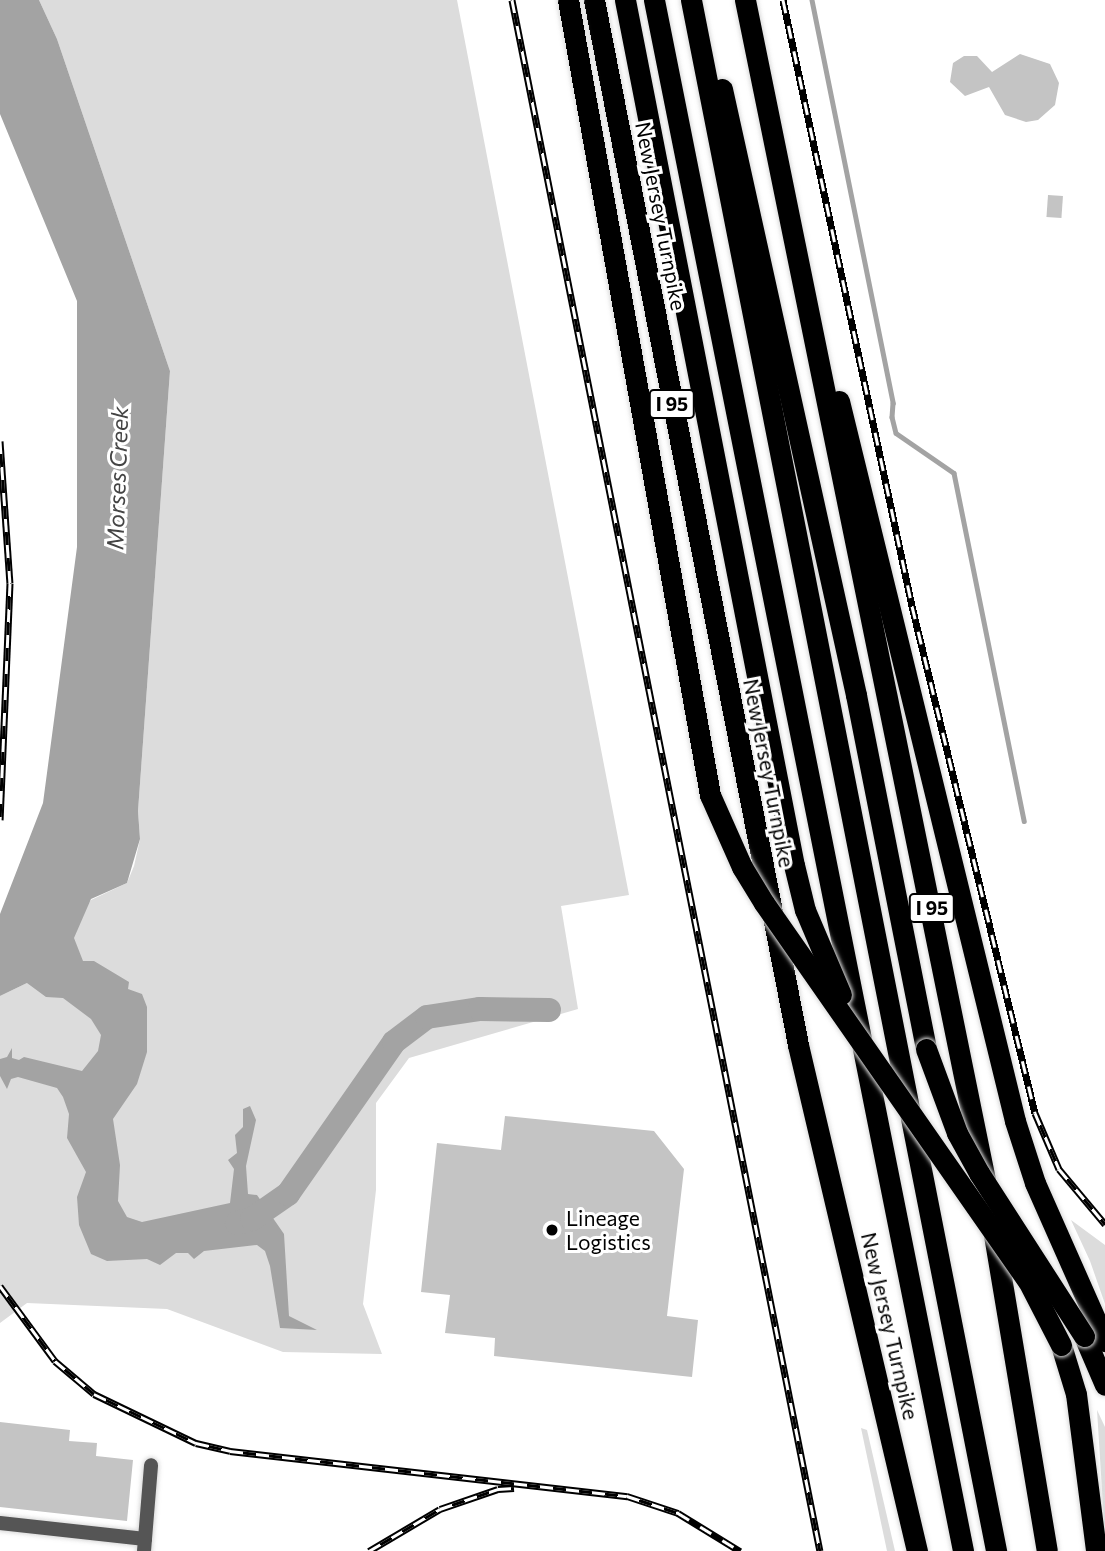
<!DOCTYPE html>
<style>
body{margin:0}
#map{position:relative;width:1105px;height:1551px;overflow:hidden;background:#fff;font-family:Commissioner,sans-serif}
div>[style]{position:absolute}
.green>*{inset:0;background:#dcdcdc}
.water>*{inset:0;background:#a3a3a3}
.stream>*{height:4.5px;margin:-2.25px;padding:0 2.25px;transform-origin:2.25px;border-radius:2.25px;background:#a3a3a3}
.river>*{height:24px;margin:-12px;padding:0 12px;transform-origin:12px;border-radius:12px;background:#a3a3a3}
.building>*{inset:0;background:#c4c4c4;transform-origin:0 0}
.roads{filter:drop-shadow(0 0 2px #dbdbdb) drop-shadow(0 0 2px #dbdbdb)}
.street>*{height:14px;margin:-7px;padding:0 7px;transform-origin:7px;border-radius:7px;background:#555}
.highway>*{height:21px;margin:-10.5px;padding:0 10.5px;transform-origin:10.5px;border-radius:10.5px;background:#000}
.rail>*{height:7px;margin-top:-3.5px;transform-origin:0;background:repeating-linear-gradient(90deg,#fff 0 13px,#000 0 26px);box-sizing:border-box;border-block:2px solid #000}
.bridges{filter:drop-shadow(0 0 2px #dbdbdb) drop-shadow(0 0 2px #dbdbdb)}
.highway-bridge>*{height:21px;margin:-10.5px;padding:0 10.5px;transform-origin:10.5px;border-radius:10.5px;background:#000}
.dots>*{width:19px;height:19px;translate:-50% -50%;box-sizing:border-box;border:4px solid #fff;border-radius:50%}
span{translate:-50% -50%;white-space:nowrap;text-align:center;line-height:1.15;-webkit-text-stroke:6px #fff;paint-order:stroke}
.shield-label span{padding:2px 5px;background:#fff;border:2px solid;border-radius:5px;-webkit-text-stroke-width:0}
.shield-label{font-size:19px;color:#000;font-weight:700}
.street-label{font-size:21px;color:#000}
.poi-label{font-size:21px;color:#000}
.left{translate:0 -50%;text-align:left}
.water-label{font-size:23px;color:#444;font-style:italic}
</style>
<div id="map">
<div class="green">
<i style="clip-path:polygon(39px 0,457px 0,629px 895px,561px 906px,578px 1009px,409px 1058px,376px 1103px,376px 1190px,363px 1304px,382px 1354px,283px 1352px,167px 1309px,27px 1303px,0 1323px,0 996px,27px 983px,91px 900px,127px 883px,134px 866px,140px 839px,138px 811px,170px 371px,57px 39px)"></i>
<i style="clip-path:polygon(1071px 1220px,1105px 1245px,1105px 1304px,1090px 1261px)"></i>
<i style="clip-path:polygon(1097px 1410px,1105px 1427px,1105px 1527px,1104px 1522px)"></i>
<i style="clip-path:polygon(861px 1428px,867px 1430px,895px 1551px,887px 1551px)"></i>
</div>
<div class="water">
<i style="clip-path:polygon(0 0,39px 0,57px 39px,170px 371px,138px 811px,140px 839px,127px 883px,91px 899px,74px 938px,83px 961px,94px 961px,129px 982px,128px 989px,142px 994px,147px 1007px,147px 1052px,137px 1084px,113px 1119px,120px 1165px,118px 1201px,127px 1217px,142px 1222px,230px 1203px,234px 1169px,228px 1160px,237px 1153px,235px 1135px,243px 1127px,243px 1109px,250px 1106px,256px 1120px,246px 1166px,248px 1194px,257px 1195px,284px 1234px,289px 1316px,317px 1330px,280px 1328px,270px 1266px,265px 1251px,257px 1245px,204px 1251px,194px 1259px,188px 1253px,176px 1253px,160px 1265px,147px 1259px,107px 1261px,91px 1254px,79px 1225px,77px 1197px,86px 1172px,67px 1138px,69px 1114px,63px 1097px,57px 1088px,18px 1077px,11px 1079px,7px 1089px,0 1076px,0 1059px,7px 1057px,12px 1048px,12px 1058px,19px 1060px,24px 1057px,82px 1071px,98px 1051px,101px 1035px,91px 1019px,63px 998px,46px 997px,27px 983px,0 996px,0 914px,43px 803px,77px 547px,77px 301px,0 114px)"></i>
</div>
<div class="stream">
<i style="left:812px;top:0;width:411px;rotate:78.6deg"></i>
<i style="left:893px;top:403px;width:14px;rotate:94deg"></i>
<i style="left:892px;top:417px;width:16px;rotate:76deg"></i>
<i style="left:896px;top:433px;width:70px;rotate:34.6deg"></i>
<i style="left:954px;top:473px;width:355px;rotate:78.6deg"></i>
</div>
<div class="river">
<i style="left:237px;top:1223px;width:16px;rotate:-15deg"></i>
<i style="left:252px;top:1219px;width:44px;rotate:-34.8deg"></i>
<i style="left:288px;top:1194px;width:185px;rotate:-55.1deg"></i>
<i style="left:394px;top:1042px;width:41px;rotate:-37.1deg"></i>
<i style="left:427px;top:1017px;width:54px;rotate:-8.6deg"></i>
<i style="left:480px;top:1009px;width:69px;rotate:0.8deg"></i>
</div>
<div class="building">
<i style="clip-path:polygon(1020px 54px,1050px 64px,1059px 83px,1055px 105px,1038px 120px,1026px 122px,1005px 115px,989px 87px,965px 96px,950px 82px,953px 63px,964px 56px,977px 56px,992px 72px)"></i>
<i style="left:1048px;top:195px;width:15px;height:22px;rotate:4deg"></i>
<i style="clip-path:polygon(505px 1116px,654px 1131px,684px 1169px,667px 1316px,698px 1320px,692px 1377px,494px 1356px,495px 1338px,445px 1333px,450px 1295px,421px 1292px,437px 1143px,501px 1150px)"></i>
<i style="clip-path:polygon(0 1422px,70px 1430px,69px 1441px,97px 1443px,96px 1456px,133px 1460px,127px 1521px,0 1507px)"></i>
</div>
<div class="roads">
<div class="street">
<i style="left:0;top:1523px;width:146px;rotate:6.3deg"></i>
<i style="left:144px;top:1551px;width:86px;rotate:-85.3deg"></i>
</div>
<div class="highway">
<i style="left:594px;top:0;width:1065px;rotate:78.95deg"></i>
<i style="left:798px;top:1045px;width:520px;rotate:76.77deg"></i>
<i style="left:654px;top:0;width:1581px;rotate:78.73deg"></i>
<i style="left:691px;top:0;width:1581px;rotate:78.87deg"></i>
<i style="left:745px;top:0;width:1204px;rotate:78.5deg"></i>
<i style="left:722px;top:89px;width:621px;rotate:77.53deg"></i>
<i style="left:856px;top:695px;width:361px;rotate:78.8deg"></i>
<i style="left:839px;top:401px;width:741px;rotate:76.26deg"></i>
<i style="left:1015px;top:1121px;width:65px;rotate:72.1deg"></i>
<i style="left:1035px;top:1183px;width:173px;rotate:66.1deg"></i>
<i style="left:993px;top:1229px;width:326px;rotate:80.5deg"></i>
<i style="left:1084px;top:1336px;width:53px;rotate:66.8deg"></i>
<i style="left:1061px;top:1345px;width:51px;rotate:73deg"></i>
<i style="left:1076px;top:1394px;width:158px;rotate:82.7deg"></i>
</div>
</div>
<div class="rail">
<i style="left:512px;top:0;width:1581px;rotate:78.77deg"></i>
<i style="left:783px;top:0;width:620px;rotate:77.98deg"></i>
<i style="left:912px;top:606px;width:522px;rotate:76.36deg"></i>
<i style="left:1035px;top:1113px;width:61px;rotate:66.8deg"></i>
<i style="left:1059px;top:1169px;width:72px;rotate:50.1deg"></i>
<i style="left:0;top:441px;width:142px;rotate:86deg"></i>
<i style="left:10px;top:583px;width:237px;rotate:92.4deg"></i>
<i style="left:0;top:1286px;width:93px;rotate:53.7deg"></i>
<i style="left:55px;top:1361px;width:51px;rotate:40.2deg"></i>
<i style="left:94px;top:1394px;width:113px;rotate:25.7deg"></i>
<i style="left:196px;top:1443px;width:35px;rotate:13deg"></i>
<i style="left:230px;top:1451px;width:400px;rotate:6.5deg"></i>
<i style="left:627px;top:1496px;width:54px;rotate:18.4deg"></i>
<i style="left:678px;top:1513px;width:73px;rotate:31.5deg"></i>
<i style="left:369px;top:1551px;width:82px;rotate:-30.6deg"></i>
<i style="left:440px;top:1509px;width:61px;rotate:-19deg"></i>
<i style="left:498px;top:1489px;width:16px;rotate:-4deg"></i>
</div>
<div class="bridges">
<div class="highway-bridge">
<i style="left:568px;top:0;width:808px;rotate:79.87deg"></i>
<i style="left:710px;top:795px;width:79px;rotate:66deg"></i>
<i style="left:742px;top:867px;width:42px;rotate:58.6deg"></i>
<i style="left:764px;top:903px;width:461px;rotate:55.1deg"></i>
<i style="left:1028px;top:1281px;width:72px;rotate:62.7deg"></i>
<i style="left:625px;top:0;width:881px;rotate:78.95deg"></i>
<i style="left:794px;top:865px;width:46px;rotate:76.3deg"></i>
<i style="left:805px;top:910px;width:92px;rotate:67deg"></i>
<i style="left:926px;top:1049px;width:90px;rotate:69.7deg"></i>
<i style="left:957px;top:1133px;width:46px;rotate:61.2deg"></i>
<i style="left:979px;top:1173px;width:194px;rotate:57.2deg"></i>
</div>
</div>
<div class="dots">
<i style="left:552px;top:1230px;background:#000"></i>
</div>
<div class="shield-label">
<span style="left:672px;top:404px">I 95</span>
<span style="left:932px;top:908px">I 95</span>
</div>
<div class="street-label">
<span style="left:661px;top:216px;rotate:79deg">New Jersey Turnpike</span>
<span style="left:769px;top:773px;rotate:79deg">New Jersey Turnpike</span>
<span style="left:890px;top:1326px;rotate:77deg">New Jersey Turnpike</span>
</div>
<div class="poi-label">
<span class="left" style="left:566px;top:1230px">Lineage<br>Logistics</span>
</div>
<div class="water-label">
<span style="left:117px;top:478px;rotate:-88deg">Morses Creek</span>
</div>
</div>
